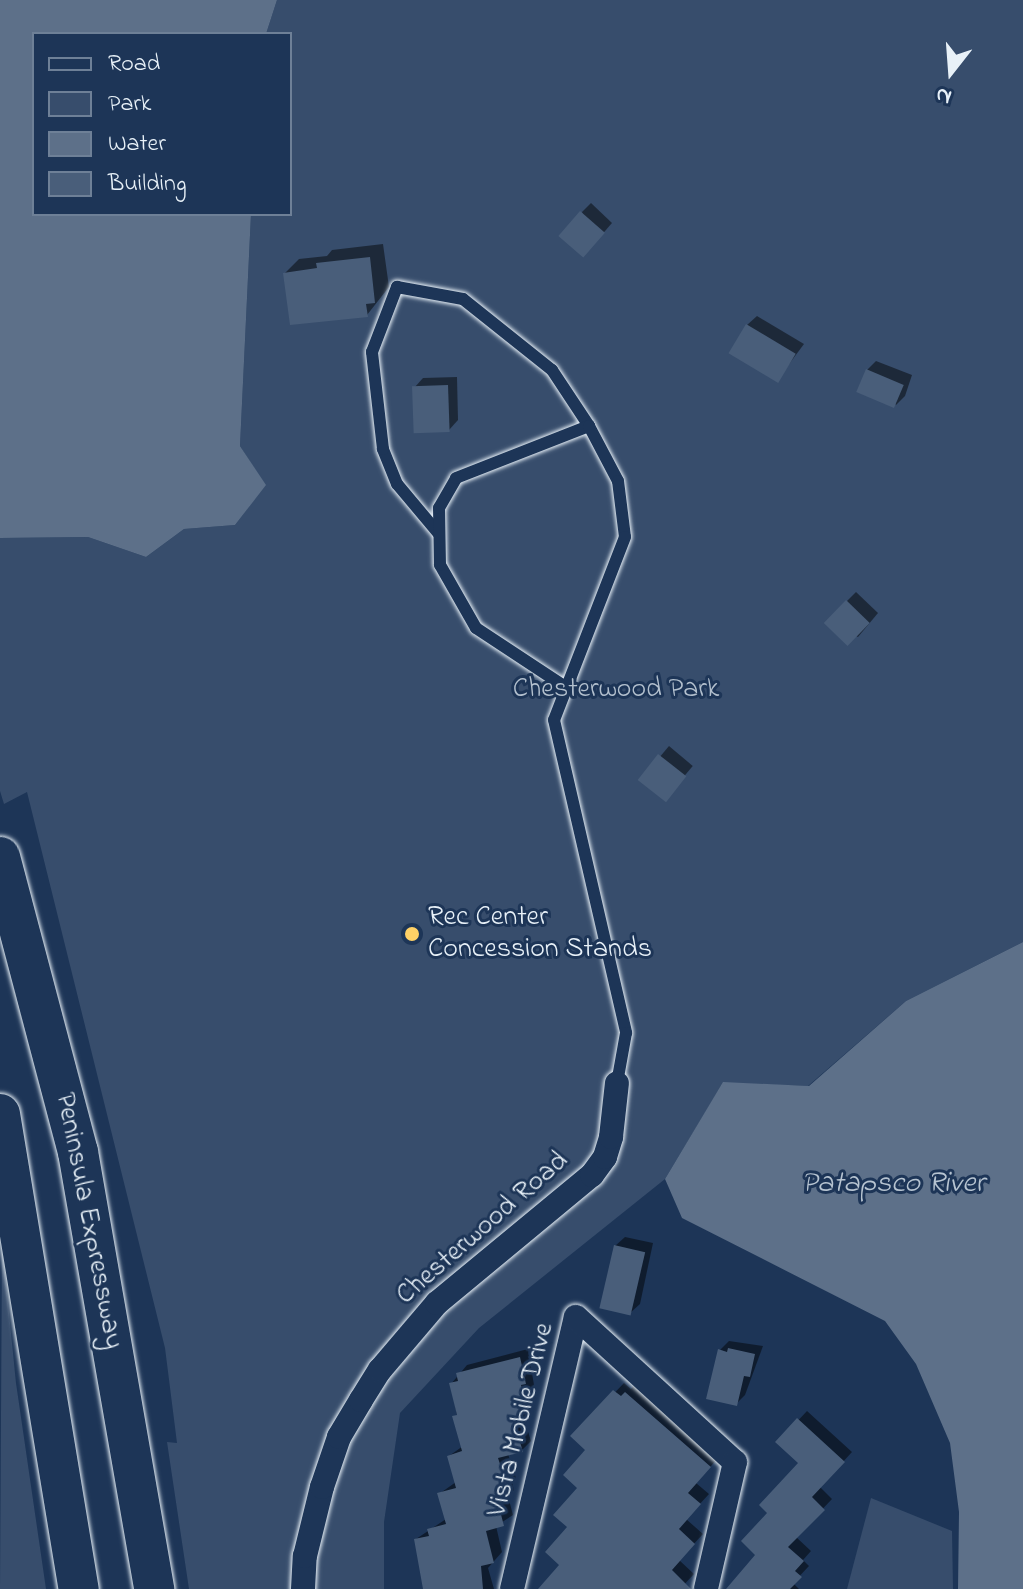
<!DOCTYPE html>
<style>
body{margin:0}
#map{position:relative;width:1023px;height:1589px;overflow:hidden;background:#1d3557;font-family:"Indie Flower",sans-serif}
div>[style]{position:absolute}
.green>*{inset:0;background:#374d6c}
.water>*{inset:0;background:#5d7089}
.shadow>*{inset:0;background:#0007;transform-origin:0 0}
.building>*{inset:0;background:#495e7a;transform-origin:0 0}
.roads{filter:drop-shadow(0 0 2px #e8f1f8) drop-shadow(0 0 2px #e8f1f8)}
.lane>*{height:12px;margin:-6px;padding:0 6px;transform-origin:6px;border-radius:6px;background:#1d3557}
.street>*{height:24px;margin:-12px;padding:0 12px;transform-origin:12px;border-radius:12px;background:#1d3557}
.primary>*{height:40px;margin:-20px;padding:0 20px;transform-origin:20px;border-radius:20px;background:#1d3557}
.dots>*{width:22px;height:22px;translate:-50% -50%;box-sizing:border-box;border:4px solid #1d3557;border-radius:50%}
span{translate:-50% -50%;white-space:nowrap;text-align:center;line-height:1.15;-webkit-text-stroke:6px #1d3557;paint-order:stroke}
.park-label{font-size:28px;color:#b3c0ce}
.poi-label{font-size:28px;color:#e8f1f8}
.left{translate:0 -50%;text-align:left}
.street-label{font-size:28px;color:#e8f1f8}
.water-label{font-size:30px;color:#b7c4d1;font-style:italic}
.legend{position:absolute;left:32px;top:32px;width:260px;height:184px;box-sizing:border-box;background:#1d3557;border:2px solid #6e8097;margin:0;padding:10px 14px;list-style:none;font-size:24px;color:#e8f1f8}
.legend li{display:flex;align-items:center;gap:16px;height:40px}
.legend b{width:40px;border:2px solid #6e8097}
.north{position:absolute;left:911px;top:32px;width:80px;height:80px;-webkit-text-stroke:6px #1d3557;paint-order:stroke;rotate:197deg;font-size:22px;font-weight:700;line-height:32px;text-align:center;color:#e8f1f8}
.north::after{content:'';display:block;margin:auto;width:28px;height:36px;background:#e8f1f8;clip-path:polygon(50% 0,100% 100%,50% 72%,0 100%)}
</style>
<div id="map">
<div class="green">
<i style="clip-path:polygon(277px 0,1023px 0,1023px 942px,906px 1001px,808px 1086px,723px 1083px,665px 1179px,479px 1328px,400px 1413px,384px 1522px,384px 1589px,189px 1589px,167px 1442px,177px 1443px,165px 1348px,27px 792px,4px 804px,0 791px,0 538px,88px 537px,146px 557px,184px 529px,235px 525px,265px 485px,240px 446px,251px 214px,290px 214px,290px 34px,266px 34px)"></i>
<i style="clip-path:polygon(2px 1244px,16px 1383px,46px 1589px,0 1589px)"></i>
<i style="clip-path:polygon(871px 1498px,952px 1531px,953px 1589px,847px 1589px)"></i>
</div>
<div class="water">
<i style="clip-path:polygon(0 0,277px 0,266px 34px,34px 34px,34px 214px,251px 214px,240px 446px,266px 485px,235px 525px,184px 529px,146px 557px,88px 537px,0 538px)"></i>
<i style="clip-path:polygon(1023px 942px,1023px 1589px,958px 1589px,959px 1512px,950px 1443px,916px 1364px,885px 1321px,682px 1218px,665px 1179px,723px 1082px,809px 1086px,906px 1001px)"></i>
</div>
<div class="shadow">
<i style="clip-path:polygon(591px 203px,612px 223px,592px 246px,582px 212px)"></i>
<i style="clip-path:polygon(383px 244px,389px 287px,367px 315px,285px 273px,299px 259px,327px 256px,332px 250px)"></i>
<i style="clip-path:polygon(757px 316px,804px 344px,778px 379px,747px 325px)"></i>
<i style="clip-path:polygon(876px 361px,912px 375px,905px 396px,896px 405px,867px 370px)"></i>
<i style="clip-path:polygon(457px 377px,458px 420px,449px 430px,414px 388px,423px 378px)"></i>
<i style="clip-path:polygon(856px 592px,878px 613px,858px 637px,826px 622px)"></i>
<i style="left:669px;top:746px;width:31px;height:44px;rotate:40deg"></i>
<i style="clip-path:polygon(625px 1237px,653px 1243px,640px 1304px,630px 1313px,615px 1246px)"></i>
<i style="clip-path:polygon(729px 1341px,763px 1346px,745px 1395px,736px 1404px,720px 1350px)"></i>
<i style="clip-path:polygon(528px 1349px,536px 1397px,529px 1404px,531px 1412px,524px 1419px,531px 1441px,522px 1450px,508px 1454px,516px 1478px,512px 1482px,514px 1490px,508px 1496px,513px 1515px,496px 1526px,502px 1552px,488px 1568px,494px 1589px,426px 1589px,416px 1539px,446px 1519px,439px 1494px,456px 1482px,449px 1456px,463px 1446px,451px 1384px,467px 1365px)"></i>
<i style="clip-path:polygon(624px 1383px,631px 1389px,635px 1384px,719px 1457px,696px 1483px,709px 1494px,686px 1519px,703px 1534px,679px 1560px,694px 1574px,680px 1589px,541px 1589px,562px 1564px,588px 1450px,573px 1436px)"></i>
<i style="clip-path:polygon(807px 1411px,852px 1452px,820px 1487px,832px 1499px,796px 1537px,811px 1551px,803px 1560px,809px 1566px,793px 1583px,799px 1589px,742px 1589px,758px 1555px,770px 1513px,801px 1463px,778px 1442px)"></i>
</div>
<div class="building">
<i style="left:580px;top:211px;width:33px;height:33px;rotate:41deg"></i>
<i style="clip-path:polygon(370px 257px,375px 303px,366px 304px,368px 317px,290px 325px,283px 273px,317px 268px,316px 263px)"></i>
<i style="left:746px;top:324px;width:58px;height:34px;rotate:31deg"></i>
<i style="left:866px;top:369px;width:41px;height:25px;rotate:23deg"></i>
<i style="left:448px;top:385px;width:47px;height:36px;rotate:88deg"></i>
<i style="left:846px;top:600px;width:33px;height:32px;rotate:44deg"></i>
<i style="left:658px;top:754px;width:36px;height:33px;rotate:38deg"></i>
<i style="left:614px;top:1245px;width:32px;height:65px;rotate:13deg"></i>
<i style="clip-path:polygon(728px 1348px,755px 1354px,750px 1377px,744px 1376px,737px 1406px,706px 1399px,718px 1349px,727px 1352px)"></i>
<i style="clip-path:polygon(520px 1357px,526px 1384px,521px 1385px,528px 1408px,520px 1413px,523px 1423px,515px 1425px,523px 1452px,498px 1458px,508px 1488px,503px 1490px,506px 1501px,498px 1503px,504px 1526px,486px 1531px,494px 1563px,481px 1566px,483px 1589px,423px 1589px,414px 1539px,429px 1536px,427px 1529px,446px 1524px,437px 1493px,456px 1488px,447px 1456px,462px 1451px,452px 1416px,457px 1415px,449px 1383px,458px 1381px,456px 1373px)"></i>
<i style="clip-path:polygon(613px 1390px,621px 1396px,625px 1392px,711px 1467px,688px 1493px,701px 1504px,679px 1529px,695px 1544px,672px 1570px,691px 1589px,538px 1589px,559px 1565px,545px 1552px,567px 1527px,553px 1515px,577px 1488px,563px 1475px,585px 1450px,570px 1436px)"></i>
<i style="clip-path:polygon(797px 1418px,845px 1462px,812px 1497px,825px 1510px,788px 1547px,804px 1561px,795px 1571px,802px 1577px,790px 1589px,726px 1589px,755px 1555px,741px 1541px,767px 1513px,759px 1505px,798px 1463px,775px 1442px)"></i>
</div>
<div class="roads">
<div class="lane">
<i style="left:439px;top:534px;width:65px;rotate:-130deg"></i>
<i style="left:397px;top:484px;width:38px;rotate:-112deg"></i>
<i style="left:383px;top:449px;width:98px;rotate:-96.5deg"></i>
<i style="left:372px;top:352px;width:70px;rotate:-69deg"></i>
<i style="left:397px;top:287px;width:67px;rotate:10.3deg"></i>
<i style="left:463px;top:299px;width:114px;rotate:38.6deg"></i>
<i style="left:552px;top:370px;width:67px;rotate:56.5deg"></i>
<i style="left:567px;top:688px;width:109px;rotate:-146.6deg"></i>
<i style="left:476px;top:628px;width:73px;rotate:-119.7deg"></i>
<i style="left:440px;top:565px;width:57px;rotate:-91deg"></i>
<i style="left:439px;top:508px;width:34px;rotate:-60deg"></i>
<i style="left:456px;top:478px;width:143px;rotate:-21.4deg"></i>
<i style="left:589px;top:426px;width:62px;rotate:62.2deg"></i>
<i style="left:618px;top:481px;width:56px;rotate:82.9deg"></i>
<i style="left:625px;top:537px;width:196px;rotate:111.2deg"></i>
<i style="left:554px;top:720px;width:321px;rotate:77deg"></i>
<i style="left:626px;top:1033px;width:51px;rotate:100.2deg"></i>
</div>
<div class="street">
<i style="left:303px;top:1589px;width:33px;rotate:-87deg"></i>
<i style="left:305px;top:1556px;width:71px;rotate:-76.2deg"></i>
<i style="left:322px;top:1487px;width:53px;rotate:-71.2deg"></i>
<i style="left:339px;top:1437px;width:43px;rotate:-59.3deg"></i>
<i style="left:361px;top:1400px;width:36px;rotate:-58deg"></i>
<i style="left:380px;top:1370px;width:88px;rotate:-49.6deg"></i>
<i style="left:437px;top:1303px;width:201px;rotate:-39.6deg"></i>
<i style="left:592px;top:1175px;width:22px;rotate:-54deg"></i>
<i style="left:605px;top:1157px;width:21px;rotate:-73deg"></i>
<i style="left:611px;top:1137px;width:54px;rotate:-83.7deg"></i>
<i style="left:512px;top:1589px;width:279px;rotate:-76.8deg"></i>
<i style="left:576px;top:1317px;width:215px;rotate:42.4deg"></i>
<i style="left:735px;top:1462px;width:130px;rotate:102.9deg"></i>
</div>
<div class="primary">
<i style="left:0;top:857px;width:305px;rotate:75.2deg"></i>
<i style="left:78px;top:1152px;width:444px;rotate:80.1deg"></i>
<i style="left:0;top:1114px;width:482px;rotate:80.6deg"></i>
</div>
</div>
<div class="dots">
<i style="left:412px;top:934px;background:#ffd166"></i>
</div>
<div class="park-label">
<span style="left:616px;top:690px">Chesterwood Park</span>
</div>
<div class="poi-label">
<span class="left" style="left:428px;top:934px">Rec Center<br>Concession Stands</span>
</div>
<div class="street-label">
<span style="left:88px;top:1221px;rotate:79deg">Peninsula Expressway</span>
<span style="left:483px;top:1229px;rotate:-41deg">Chesterwood Road</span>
<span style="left:522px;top:1420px;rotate:-76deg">Vista Mobile Drive</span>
</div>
<div class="water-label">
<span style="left:893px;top:1184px">Patapsco River</span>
</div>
<ul class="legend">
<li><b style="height:10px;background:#1d3557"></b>Road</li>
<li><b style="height:22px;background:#374d6c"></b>Park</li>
<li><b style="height:22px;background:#5d7089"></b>Water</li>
<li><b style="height:22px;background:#495e7a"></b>Building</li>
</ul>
<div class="north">N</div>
</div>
